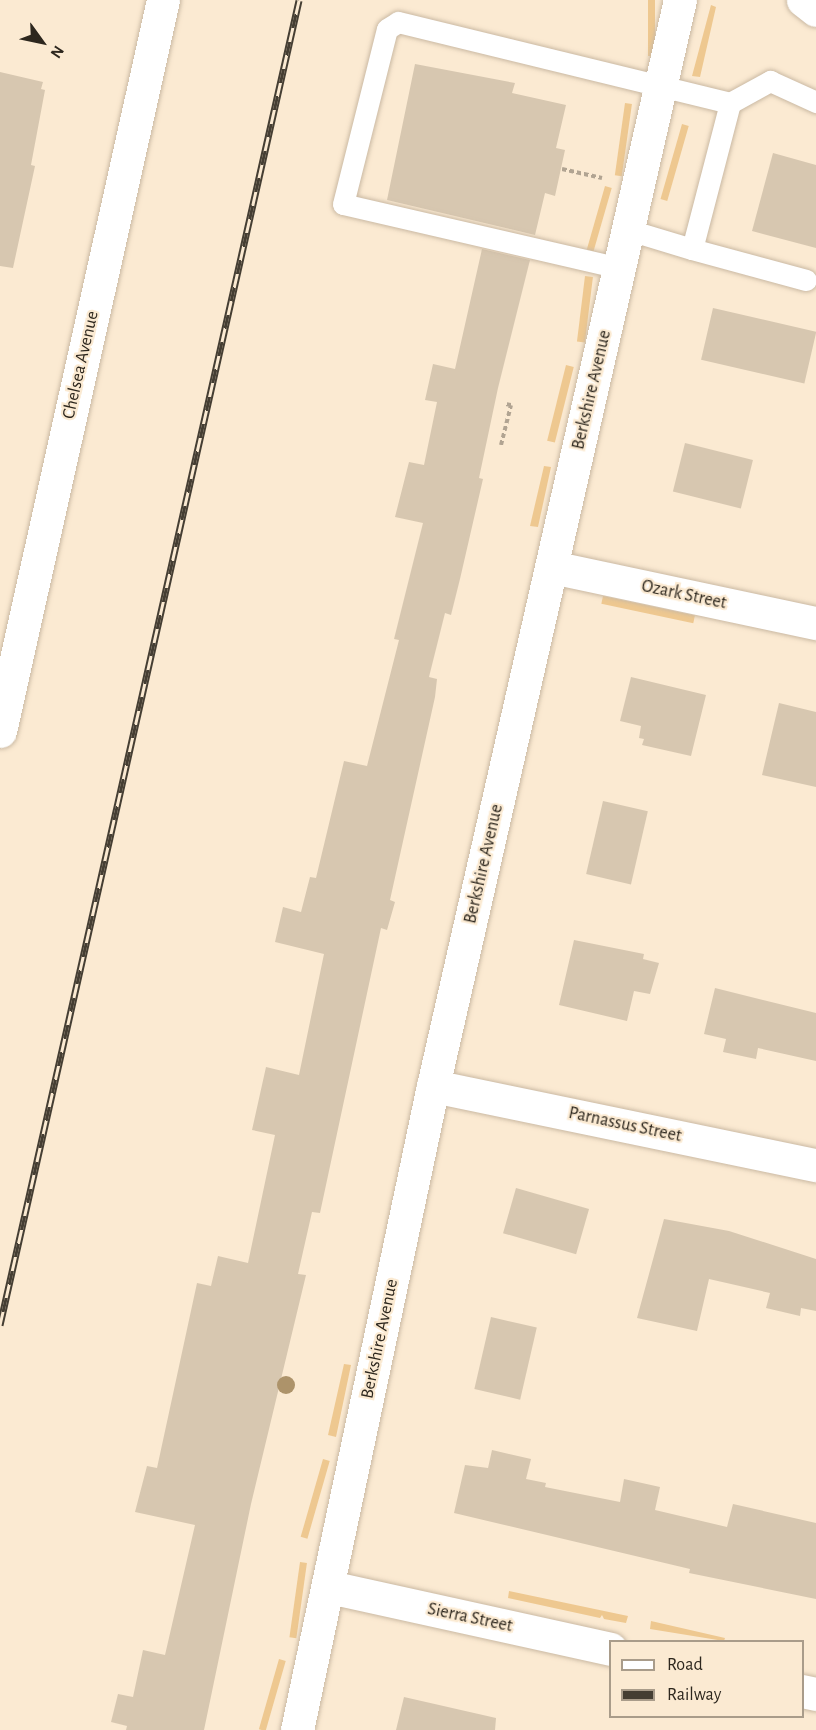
<!DOCTYPE html>
<style>
body{margin:0}
#map{position:relative;width:816px;height:1730px;overflow:hidden;background:#fbead2;font-family:"Alegreya Sans",sans-serif}
div>[style]{position:absolute}
.green>*{inset:0;background:#eec890;transform-origin:0 0}
.building>*{inset:0;background:#d7c7b0;transform-origin:0 0}
.path>*{height:4px;margin-top:-2px;transform-origin:0;background:repeating-linear-gradient(90deg,#b1a492 0 4.5px,transparent 0 7.5px)}
.roads{filter:drop-shadow(0 0 2px #cab9a3) drop-shadow(0 0 2px #cab9a3)}
.lane>*{height:21px;margin:-10.5px;padding:0 10.5px;transform-origin:10.5px;border-radius:10.5px;background:#fff}
.street>*{height:33px;margin:-16.5px;padding:0 16.5px;transform-origin:16.5px;border-radius:16.5px;background:#fff}
.secondary>*{height:33px;margin:-16.5px;padding:0 16.5px;transform-origin:16.5px;border-radius:16.5px;background:#fff}
.rail>*{height:7px;margin-top:-3.5px;transform-origin:0;background:repeating-linear-gradient(90deg,#fbead2 0 14px,#453e33 0 28px);box-sizing:border-box;border-block:2px solid #453e33}
.trees>*{width:18px;height:18px;margin:-9px;border-radius:50%;background:#ad936a}
span{translate:-50% -50%;white-space:nowrap;text-align:center;line-height:1.15;-webkit-text-stroke:4.5px #fbead2;paint-order:stroke}
.street-label{font-size:18px;color:#2d271e}
.legend{position:absolute;left:609px;top:1640px;width:195px;height:78px;box-sizing:border-box;background:#fbead2;border:2px solid #a99c8a;margin:0;padding:8px 10px;list-style:none;font-size:18px;color:#2d271e}
.legend li{display:flex;align-items:center;gap:12px;height:30px}
.legend b{width:30px;border:2px solid #a99c8a}
.north{position:absolute;left:12px;top:12px;width:60px;height:60px;-webkit-text-stroke:4px #fbead2;paint-order:stroke;rotate:123deg;font-size:16px;font-weight:700;line-height:24px;text-align:center;color:#2d271e}
.north::after{content:'';display:block;margin:auto;width:21px;height:27px;background:#2d271e;clip-path:polygon(50% 0,100% 100%,50% 72%,0 100%)}
</style>
<div id="map">
<div class="green">
<i style="left:648px;top:0;width:7px;height:56px"></i>
<i style="clip-path:polygon(711px 5px,716px 7px,700px 77px,692px 76px)"></i>
<i style="left:625px;top:103px;width:7px;height:73px;rotate:8deg"></i>
<i style="left:682px;top:124px;width:7px;height:78px;rotate:16deg"></i>
<i style="left:605px;top:186px;width:7px;height:66px;rotate:16deg"></i>
<i style="left:585px;top:276px;width:8px;height:66px;rotate:7deg"></i>
<i style="left:566px;top:365px;width:8px;height:78px;rotate:14deg"></i>
<i style="clip-path:polygon(544px 466px,551px 467px,538px 527px,530px 526px)"></i>
<i style="left:603px;top:596px;width:94px;height:8px;rotate:12deg"></i>
<i style="clip-path:polygon(344px 1364px,351px 1365px,336px 1437px,328px 1435px)"></i>
<i style="left:323px;top:1459px;width:7px;height:81px;rotate:16deg"></i>
<i style="left:300px;top:1562px;width:7px;height:76px;rotate:8deg"></i>
<i style="clip-path:polygon(509px 1591px,628px 1616px,626px 1623px,604px 1619px,602px 1615px,600px 1618px,508px 1598px)"></i>
<i style="clip-path:polygon(651px 1621px,725px 1638px,724px 1641px,650px 1629px)"></i>
<i style="left:279px;top:1659px;width:7px;height:73px;rotate:16deg"></i>
</div>
<div class="building">
<i style="clip-path:polygon(415px 64px,515px 83px,512px 93px,566px 105px,556px 148px,565px 150px,555px 196px,545px 193px,535px 235px,387px 200px)"></i>
<i style="clip-path:polygon(0 72px,43px 82px,41px 89px,45px 90px,31px 165px,35px 166px,13px 268px,0 266px)"></i>
<i style="clip-path:polygon(773px 153px,816px 165px,816px 248px,752px 231px)"></i>
<i style="clip-path:polygon(482px 249px,530px 260px,498px 388px,479px 478px,483px 479px,460px 579px,451px 615px,445px 613px,429px 677px,437px 679px,435px 697px,390px 900px,395px 902px,387px 930px,381px 928px,320px 1213px,312px 1212px,298px 1274px,306px 1275px,251px 1504px,204px 1730px,126px 1730px,127px 1726px,111px 1722px,118px 1694px,133px 1697px,143px 1650px,165px 1655px,195px 1525px,135px 1512px,147px 1466px,157px 1468px,197px 1283px,211px 1286px,218px 1256px,248px 1263px,275px 1135px,252px 1130px,266px 1067px,299px 1075px,324px 954px,275px 942px,283px 907px,301px 912px,310px 877px,316px 878px,344px 761px,367px 766px,399px 640px,394px 639px,423px 523px,395px 517px,409px 462px,424px 465px,437px 402px,425px 400px,433px 364px,455px 369px)"></i>
<i style="left:713px;top:308px;width:106px;height:53px;rotate:13deg"></i>
<i style="left:685px;top:443px;width:70px;height:50px;rotate:14deg"></i>
<i style="clip-path:polygon(631px 677px,706px 695px,691px 756px,642px 745px,644px 739px,639px 738px,641px 726px,620px 721px)"></i>
<i style="clip-path:polygon(779px 703px,816px 712px,816px 787px,762px 775px)"></i>
<i style="left:603px;top:801px;width:46px;height:75px;rotate:13deg"></i>
<i style="clip-path:polygon(574px 940px,644px 954px,643px 959px,659px 963px,650px 994px,634px 991px,627px 1021px,559px 1005px)"></i>
<i style="clip-path:polygon(715px 988px,816px 1013px,816px 1061px,758px 1048px,756px 1059px,723px 1052px,726px 1039px,704px 1034px)"></i>
<i style="left:516px;top:1188px;width:76px;height:47px;rotate:16deg"></i>
<i style="clip-path:polygon(664px 1219px,729px 1231px,816px 1259px,816px 1311px,801px 1308px,800px 1316px,766px 1308px,770px 1293px,709px 1279px,697px 1331px,637px 1318px)"></i>
<i style="left:491px;top:1317px;width:47px;height:74px;rotate:13deg"></i>
<i style="clip-path:polygon(492px 1450px,531px 1459px,526px 1479px,546px 1483px,545px 1487px,620px 1502px,624px 1479px,660px 1487px,655px 1510px,727px 1527px,733px 1504px,816px 1523px,816px 1599px,689px 1573px,690px 1569px,454px 1513px,465px 1465px,488px 1468px)"></i>
<i style="clip-path:polygon(404px 1697px,496px 1718px,495px 1730px,396px 1730px)"></i>
</div>
<div class="path">
<i style="left:562px;top:169px;width:41px;rotate:12.7deg"></i>
<i style="left:501px;top:445px;width:41px;rotate:-76deg"></i>
<i style="left:511px;top:405px;width:6px;rotate:-171deg"></i>
</div>
<div class="roads">
<div class="lane">
<i style="left:629px;top:230px;width:66px;rotate:16.8deg"></i>
<i style="left:620px;top:268px;width:284px;rotate:-167deg"></i>
<i style="left:343px;top:204px;width:180px;rotate:-75.9deg"></i>
<i style="left:387px;top:29px;width:13px;rotate:-32deg"></i>
<i style="left:398px;top:22px;width:342px;rotate:13.7deg"></i>
<i style="left:806px;top:280px;width:118px;rotate:-164.8deg"></i>
<i style="left:692px;top:249px;width:151px;rotate:-75.4deg"></i>
<i style="left:730px;top:103px;width:46px;rotate:-28.8deg"></i>
<i style="left:770px;top:81px;width:51px;rotate:24.5deg"></i>
</div>
<div class="street">
<i style="left:552px;top:567px;width:270px;rotate:12deg"></i>
<i style="left:433px;top:1086px;width:391px;rotate:11.7deg"></i>
<i style="left:329px;top:1587px;width:288px;rotate:12.4deg"></i>
<i style="left:802px;top:1691px;width:14px;rotate:12deg"></i>
<i style="left:297px;top:1730px;width:658px;rotate:-78.08deg"></i>
<i style="left:433px;top:1086px;width:1114px;rotate:-77.19deg"></i>
</div>
<div class="secondary">
<i style="left:803px;top:0;width:16px;rotate:38deg"></i>
<i style="left:0;top:731px;width:749px;rotate:-77.43deg"></i>
</div>
</div>
<div class="rail">
<i style="left:0;top:1325px;width:1358px;rotate:-77.28deg"></i>
</div>
<div class="trees">
<i style="left:286px;top:1385px"></i>
</div>
<div class="street-label">
<span style="left:81px;top:365px;rotate:-77deg">Chelsea Avenue</span>
<span style="left:592px;top:390px;rotate:-77deg">Berkshire Avenue</span>
<span style="left:684px;top:595px;rotate:12deg">Ozark Street</span>
<span style="left:484px;top:864px;rotate:-77deg">Berkshire Avenue</span>
<span style="left:625px;top:1125px;rotate:12deg">Parnassus Street</span>
<span style="left:380px;top:1339px;rotate:-78deg">Berkshire Avenue</span>
<span style="left:470px;top:1618px;rotate:12deg">Sierra Street</span>
</div>
<ul class="legend">
<li><b style="height:8px;background:#fff"></b>Road</li>
<li><b style="height:8px;background:#453e33"></b>Railway</li>
</ul>
<div class="north">N</div>
</div>
